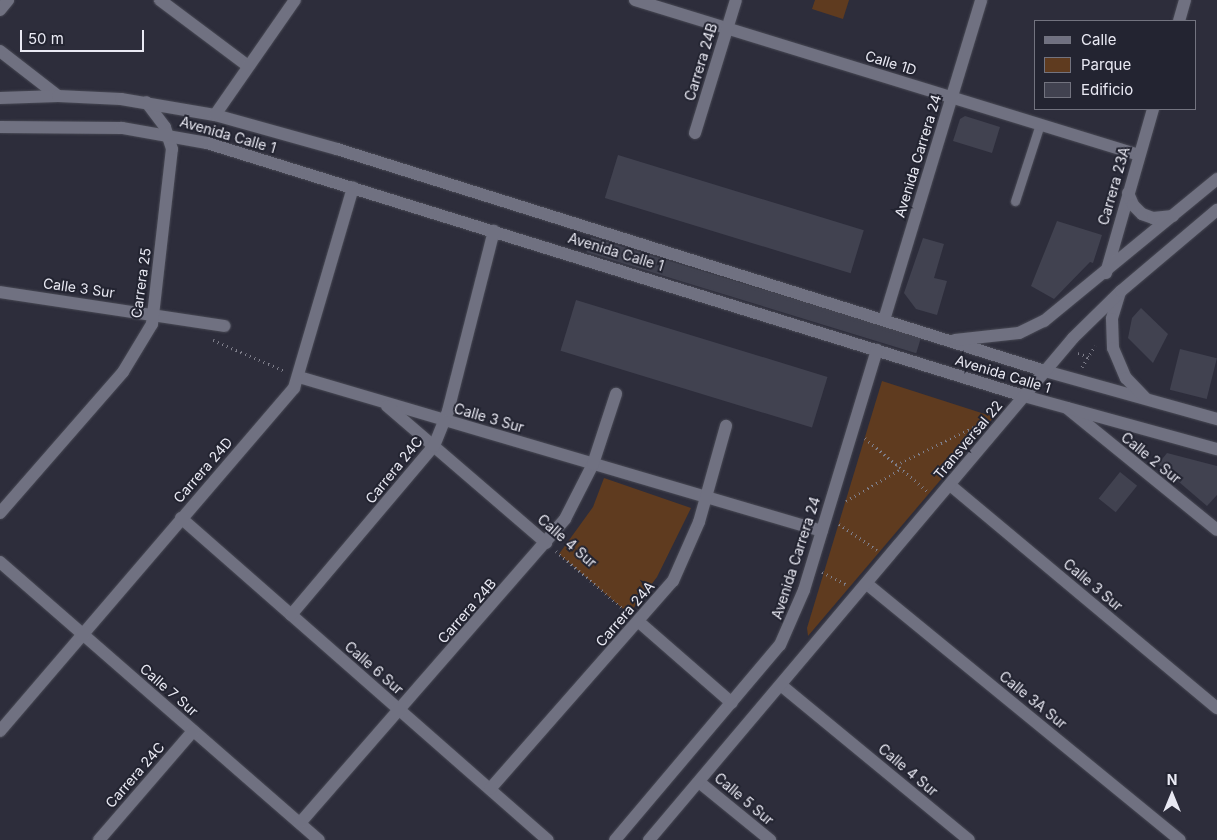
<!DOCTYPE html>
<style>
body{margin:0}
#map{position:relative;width:1217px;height:840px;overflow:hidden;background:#2d2d3b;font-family:Inter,sans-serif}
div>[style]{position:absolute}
.green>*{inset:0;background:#5f3b1f}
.building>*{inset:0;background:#414250;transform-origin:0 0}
.path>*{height:3px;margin-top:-1.5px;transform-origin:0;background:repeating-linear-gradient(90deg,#7f7f8b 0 1px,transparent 0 5px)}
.roads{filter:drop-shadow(0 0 1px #484954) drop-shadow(0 0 1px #484954)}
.lane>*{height:9px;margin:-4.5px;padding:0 4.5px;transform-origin:4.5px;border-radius:4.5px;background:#707181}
.street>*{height:12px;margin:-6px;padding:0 6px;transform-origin:6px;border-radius:6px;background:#707181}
.secondary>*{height:12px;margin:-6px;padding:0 6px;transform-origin:6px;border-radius:6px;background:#707181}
span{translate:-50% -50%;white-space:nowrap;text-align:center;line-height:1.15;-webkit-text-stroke:4px #232431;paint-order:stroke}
.street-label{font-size:14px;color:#e9e9f3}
.legend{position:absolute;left:1034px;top:20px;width:162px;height:90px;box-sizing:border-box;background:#232431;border:1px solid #72737f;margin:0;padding:6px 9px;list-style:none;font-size:15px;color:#e9e9f3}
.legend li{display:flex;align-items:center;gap:10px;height:25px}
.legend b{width:25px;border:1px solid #72737f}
.north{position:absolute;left:1147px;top:770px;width:50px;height:50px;-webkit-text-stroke:4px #232431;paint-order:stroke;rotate:0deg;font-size:14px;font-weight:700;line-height:20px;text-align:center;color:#e9e9f3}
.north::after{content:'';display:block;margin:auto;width:18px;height:22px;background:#e9e9f3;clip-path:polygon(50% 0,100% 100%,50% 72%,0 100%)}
.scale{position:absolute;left:20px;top:30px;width:124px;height:22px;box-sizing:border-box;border:2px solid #e9e9f3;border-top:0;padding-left:6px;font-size:15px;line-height:18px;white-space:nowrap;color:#e9e9f3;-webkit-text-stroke:4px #232431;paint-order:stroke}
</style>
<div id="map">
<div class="green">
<i style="clip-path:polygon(815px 0,849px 0,843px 19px,812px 9px)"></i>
<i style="clip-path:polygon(882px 381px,994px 417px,808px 636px,807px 628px)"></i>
<i style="clip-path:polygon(604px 478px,691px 508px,657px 577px,629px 614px,559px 554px,593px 507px)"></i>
</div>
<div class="building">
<i style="clip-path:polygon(965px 116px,1000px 127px,992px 153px,953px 141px,960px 119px)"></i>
<i style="left:618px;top:155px;width:257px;height:45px;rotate:17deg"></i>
<i style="clip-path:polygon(1057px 221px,1102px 235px,1093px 263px,1090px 262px,1054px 299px,1031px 286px)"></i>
<i style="left:591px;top:237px;width:345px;height:16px;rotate:17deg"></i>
<i style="clip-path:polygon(923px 238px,944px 244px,934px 278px,947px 281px,937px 315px,916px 309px,904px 293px)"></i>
<i style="left:576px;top:300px;width:263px;height:53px;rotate:17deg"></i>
<i style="clip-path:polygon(1141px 308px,1168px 334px,1153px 363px,1128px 338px,1132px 318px)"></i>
<i style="left:1180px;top:349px;width:38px;height:42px;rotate:14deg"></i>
<i style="clip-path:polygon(1167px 453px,1217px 466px,1217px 495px,1207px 506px,1158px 464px)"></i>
<i style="left:1120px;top:472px;width:22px;height:34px;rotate:39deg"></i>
</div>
<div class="path">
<i style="left:213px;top:340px;width:78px;rotate:23.3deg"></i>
<i style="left:1078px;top:353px;width:12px;rotate:20deg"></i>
<i style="left:1082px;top:367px;width:25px;rotate:-58deg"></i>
<i style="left:865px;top:438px;width:82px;rotate:40.5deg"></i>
<i style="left:896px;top:465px;width:93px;rotate:-26deg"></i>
<i style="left:846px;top:501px;width:64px;rotate:-30.2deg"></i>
<i style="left:839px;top:524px;width:46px;rotate:34.4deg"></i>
<i style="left:556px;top:551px;width:94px;rotate:40.7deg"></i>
<i style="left:822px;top:572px;width:29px;rotate:27deg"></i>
</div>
<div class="roads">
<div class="lane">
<i style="left:1015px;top:201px;width:81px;rotate:-72deg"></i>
</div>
<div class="street">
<i style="left:160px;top:0;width:110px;rotate:36.9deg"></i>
<i style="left:635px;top:0;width:527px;rotate:17.09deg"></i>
<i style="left:0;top:10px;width:13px;rotate:-51deg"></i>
<i style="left:1179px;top:21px;width:22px;rotate:-74deg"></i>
<i style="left:695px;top:133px;width:139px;rotate:-72.9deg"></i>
<i style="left:1106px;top:273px;width:171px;rotate:-74deg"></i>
<i style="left:0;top:292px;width:227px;rotate:8.6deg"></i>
<i style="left:299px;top:377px;width:545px;rotate:16.41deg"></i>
<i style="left:387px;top:406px;width:210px;rotate:40.7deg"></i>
<i style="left:1067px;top:408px;width:193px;rotate:39.1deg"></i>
<i style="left:950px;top:485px;width:348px;rotate:39.9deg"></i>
<i style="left:0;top:513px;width:187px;rotate:-48.9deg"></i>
<i style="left:123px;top:372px;width:56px;rotate:-58.9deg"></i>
<i style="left:152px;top:324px;width:176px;rotate:-83.5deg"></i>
<i style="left:172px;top:149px;width:23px;rotate:-108deg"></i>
<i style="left:165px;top:127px;width:31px;rotate:-127deg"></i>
<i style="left:181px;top:518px;width:488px;rotate:41.3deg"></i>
<i style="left:0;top:562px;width:423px;rotate:41.1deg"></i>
<i style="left:867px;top:584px;width:404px;rotate:39.3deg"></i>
<i style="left:291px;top:615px;width:221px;rotate:-49.8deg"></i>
<i style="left:434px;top:446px;width:38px;rotate:-68deg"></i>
<i style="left:448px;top:411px;width:186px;rotate:-75.7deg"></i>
<i style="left:639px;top:622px;width:123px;rotate:41.1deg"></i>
<i style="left:782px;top:686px;width:242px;rotate:39.5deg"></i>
<i style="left:0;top:731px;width:452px;rotate:-49.4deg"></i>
<i style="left:294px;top:388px;width:209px;rotate:-73.6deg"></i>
<i style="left:699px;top:782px;width:92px;rotate:39.2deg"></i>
<i style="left:490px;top:789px;width:277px;rotate:-48.7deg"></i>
<i style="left:673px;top:581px;width:64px;rotate:-66.2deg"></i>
<i style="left:699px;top:522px;width:100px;rotate:-74.3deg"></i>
<i style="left:300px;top:823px;width:403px;rotate:-48.9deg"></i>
<i style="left:565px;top:519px;width:62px;rotate:-63deg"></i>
<i style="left:593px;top:464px;width:74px;rotate:-71.8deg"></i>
<i style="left:99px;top:840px;width:144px;rotate:-49.2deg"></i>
</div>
<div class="secondary">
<i style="left:0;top:51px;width:73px;rotate:37.8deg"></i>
<i style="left:0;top:98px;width:58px;rotate:-2deg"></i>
<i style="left:58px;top:96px;width:63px;rotate:2.7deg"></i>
<i style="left:121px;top:99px;width:95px;rotate:9.7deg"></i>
<i style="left:215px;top:115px;width:127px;rotate:15.6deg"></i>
<i style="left:337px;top:149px;width:742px;rotate:17.41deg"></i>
<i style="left:1045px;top:371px;width:179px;rotate:15.6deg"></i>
<i style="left:215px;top:115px;width:140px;rotate:-55.2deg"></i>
<i style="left:0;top:127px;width:122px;rotate:0.5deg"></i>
<i style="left:122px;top:128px;width:86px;rotate:10deg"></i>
<i style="left:207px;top:143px;width:855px;rotate:17.21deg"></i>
<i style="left:1024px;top:396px;width:200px;rotate:15.4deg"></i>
<i style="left:1128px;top:193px;width:13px;rotate:67deg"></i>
<i style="left:1133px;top:205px;width:13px;rotate:45deg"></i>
<i style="left:1142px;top:214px;width:12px;rotate:20deg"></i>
<i style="left:1153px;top:218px;width:20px;rotate:-6deg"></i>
<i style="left:1120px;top:292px;width:28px;rotate:107deg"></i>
<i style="left:1112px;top:319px;width:29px;rotate:88deg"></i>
<i style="left:1113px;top:348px;width:33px;rotate:67deg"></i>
<i style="left:1126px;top:378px;width:28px;rotate:46deg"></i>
<i style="left:884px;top:320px;width:334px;rotate:-73.1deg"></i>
<i style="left:955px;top:340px;width:64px;rotate:-6.2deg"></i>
<i style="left:1019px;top:333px;width:28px;rotate:-26deg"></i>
<i style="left:1044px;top:321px;width:224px;rotate:-39.4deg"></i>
<i style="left:615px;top:840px;width:255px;rotate:-49.8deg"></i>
<i style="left:780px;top:645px;width:60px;rotate:-66.4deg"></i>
<i style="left:804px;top:590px;width:251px;rotate:-73.1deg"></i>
<i style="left:649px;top:840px;width:657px;rotate:-49.81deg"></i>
<i style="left:1073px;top:338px;width:67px;rotate:-44.4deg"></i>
<i style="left:1121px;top:291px;width:126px;rotate:-40.2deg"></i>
</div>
</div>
<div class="street-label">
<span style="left:701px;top:62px;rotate:-73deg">Carrera 24B</span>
<span style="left:891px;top:63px;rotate:17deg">Calle 1D</span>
<span style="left:228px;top:135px;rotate:16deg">Avenida Calle 1</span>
<span style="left:918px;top:156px;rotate:-73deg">Avenida Carrera 24</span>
<span style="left:1114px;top:186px;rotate:-74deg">Carrera 23A</span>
<span style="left:616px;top:252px;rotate:17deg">Avenida Calle 1</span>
<span style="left:141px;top:283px;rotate:-82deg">Carrera 25</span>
<span style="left:79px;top:288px;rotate:8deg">Calle 3 Sur</span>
<span style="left:1003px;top:374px;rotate:17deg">Avenida Calle 1</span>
<span style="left:489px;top:418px;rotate:16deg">Calle 3 Sur</span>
<span style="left:968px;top:440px;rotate:-50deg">Transversal 22</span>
<span style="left:1151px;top:458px;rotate:39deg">Calle 2 Sur</span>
<span style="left:203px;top:470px;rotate:-49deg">Carrera 24D</span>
<span style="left:394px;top:470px;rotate:-51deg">Carrera 24C</span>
<span style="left:567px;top:541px;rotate:41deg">Calle 4 Sur</span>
<span style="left:796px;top:558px;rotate:-72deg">Avenida Carrera 24</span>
<span style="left:1093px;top:585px;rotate:40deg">Calle 3 Sur</span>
<span style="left:467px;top:611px;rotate:-49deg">Carrera 24B</span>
<span style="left:625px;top:614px;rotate:-49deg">Carrera 24A</span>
<span style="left:374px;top:668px;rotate:41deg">Calle 6 Sur</span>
<span style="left:169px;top:690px;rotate:41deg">Calle 7 Sur</span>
<span style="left:1033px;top:700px;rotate:39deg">Calle 3A Sur</span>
<span style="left:908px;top:770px;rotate:40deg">Calle 4 Sur</span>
<span style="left:135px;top:775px;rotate:-49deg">Carrera 24C</span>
<span style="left:744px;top:799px;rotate:40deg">Calle 5 Sur</span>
</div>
<ul class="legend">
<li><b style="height:6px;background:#707181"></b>Calle</li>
<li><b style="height:14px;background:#5f3b1f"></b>Parque</li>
<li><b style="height:14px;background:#414250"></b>Edificio</li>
</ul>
<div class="north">N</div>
<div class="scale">50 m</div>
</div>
